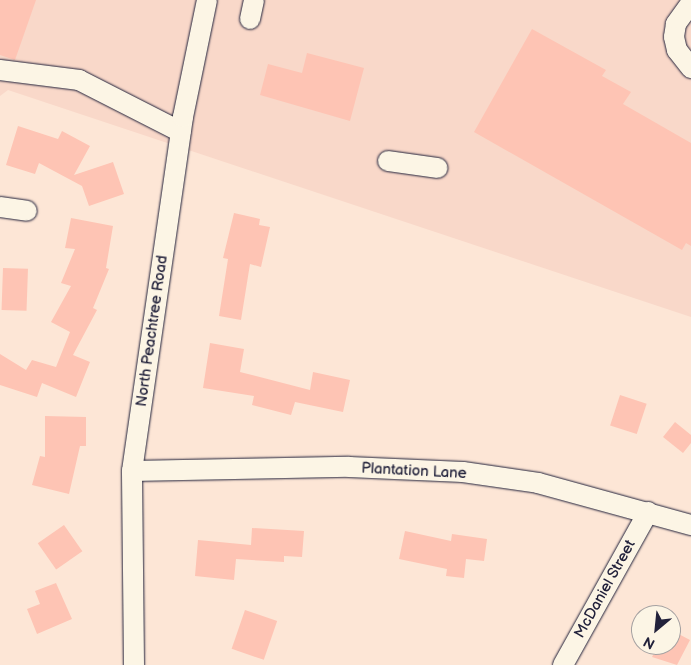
<!DOCTYPE html>
<style>
body{margin:0}
#map{position:relative;width:691px;height:665px;overflow:hidden;background:#fde6d6;font-family:"Balsamiq Sans",sans-serif}
div>[style]{position:absolute}
.built>*{inset:0;background:#f9d8c9}
.building>*{inset:0;background:#fec4b4;transform-origin:0 0}
.roads{filter:drop-shadow(0 0 1px #22223b) drop-shadow(0 0 1px #22223b)}
.minor>*{height:20px;margin:-10px;padding:0 10px;transform-origin:10px;border-radius:10px;background:#fcf5e5}
span{translate:-50% -50%;white-space:nowrap;text-align:center;line-height:1.15;-webkit-text-stroke:4px #fcf5e5;paint-order:stroke}
.street-label{font-size:15px;color:#22223b}
.north{position:absolute;left:631px;top:605px;width:50px;height:50px;box-sizing:border-box;background:#fcf5e5;border:1px solid #a5a1a1;border-radius:50%;rotate:208deg;font-size:14px;font-weight:700;line-height:20px;text-align:center;color:#22223b}
.north::after{content:'';display:block;margin:auto;width:18px;height:22px;background:#22223b;clip-path:polygon(50% 0,100% 100%,50% 72%,0 100%)}
</style>
<div id="map">
<div class="built">
<i style="clip-path:polygon(0 0,691px 0,691px 317px,8px 90px,0 96px)"></i>
</div>
<div class="building">
<i style="clip-path:polygon(0 0,36px 0,15px 60px,0 55px)"></i>
<i style="clip-path:polygon(532px 29px,606px 70px,602px 76px,631px 92px,623px 104px,691px 143px,691px 246px,686px 243px,682px 250px,474px 132px)"></i>
<i style="clip-path:polygon(307px 53px,364px 68px,350px 121px,260px 95px,268px 64px,302px 73px)"></i>
<i style="clip-path:polygon(18px 126px,58px 139px,62px 131px,90px 146px,74px 175px,113px 162px,124px 194px,89px 206px,82px 186px,39px 163px,35px 174px,6px 165px)"></i>
<i style="clip-path:polygon(234px 213px,260px 219px,259px 225px,270px 227px,261px 267px,250px 264px,241px 320px,219px 316px,228px 259px,223px 258px)"></i>
<i style="clip-path:polygon(71px 218px,113px 226px,106px 268px,109px 269px,93px 308px,97px 310px,73px 355px,90px 362px,76px 397px,42px 383px,37px 397px,0 385px,0 354px,26px 370px,32px 360px,56px 367px,70px 332px,51px 322px,71px 286px,61px 283px,75px 249px,65px 248px)"></i>
<i style="left:3px;top:268px;width:25px;height:42px;rotate:2deg"></i>
<i style="clip-path:polygon(210px 343px,244px 349px,240px 372px,310px 390px,313px 372px,350px 380px,343px 412px,295px 402px,291px 415px,252px 405px,254px 396px,203px 388px)"></i>
<i style="left:620px;top:395px;width:28px;height:32px;rotate:18deg"></i>
<i style="clip-path:polygon(45px 416px,86px 417px,86px 446px,80px 446px,69px 494px,32px 485px,40px 456px,45px 457px)"></i>
<i style="clip-path:polygon(675px 422px,691px 435px,691px 443px,683px 453px,663px 437px)"></i>
<i style="left:64px;top:525px;width:32px;height:32px;rotate:55deg"></i>
<i style="clip-path:polygon(252px 528px,304px 531px,302px 557px,284px 556px,284px 562px,236px 559px,234px 580px,195px 576px,198px 540px,251px 545px)"></i>
<i style="clip-path:polygon(405px 531px,451px 541px,452px 534px,487px 539px,484px 561px,466px 559px,464px 578px,446px 576px,447px 569px,399px 559px)"></i>
<i style="clip-path:polygon(56px 583px,72px 619px,37px 634px,27px 609px,40px 604px,35px 591px)"></i>
<i style="left:245px;top:610px;width:34px;height:41px;rotate:19deg"></i>
<i style="clip-path:polygon(671px 630px,690px 640px,677px 665px,652px 657px,658px 645px,671px 645px)"></i>
</div>
<div class="roads">
<div class="minor">
<i style="left:691px;top:3px;width:26px;rotate:126deg"></i>
<i style="left:676px;top:24px;width:13px;rotate:99deg"></i>
<i style="left:674px;top:37px;width:13px;rotate:77deg"></i>
<i style="left:677px;top:50px;width:23px;rotate:52deg"></i>
<i style="left:250px;top:19px;width:19px;rotate:-78deg"></i>
<i style="left:0;top:70px;width:80px;rotate:7.2deg"></i>
<i style="left:79px;top:80px;width:114px;rotate:27deg"></i>
<i style="left:388px;top:161px;width:50px;rotate:8deg"></i>
<i style="left:0;top:207px;width:27px;rotate:8deg"></i>
<i style="left:132px;top:471px;width:217px;rotate:-1.1deg"></i>
<i style="left:349px;top:467px;width:114px;rotate:2.5deg"></i>
<i style="left:463px;top:472px;width:76px;rotate:8.3deg"></i>
<i style="left:538px;top:483px;width:159px;rotate:15.4deg"></i>
<i style="left:134px;top:665px;width:194px;rotate:-90.6deg"></i>
<i style="left:132px;top:471px;width:358px;rotate:-81.8deg"></i>
<i style="left:183px;top:117px;width:119px;rotate:-78.4deg"></i>
<i style="left:563px;top:665px;width:175px;rotate:-60.9deg"></i>
</div>
</div>
<div class="street-label">
<span style="left:152px;top:331px;rotate:-82deg">North Peachtree Road</span>
<span style="left:414px;top:471px;rotate:3deg">Plantation Lane</span>
<span style="left:605px;top:589px;rotate:-61deg">McDaniel Street</span>
</div>
<div class="north">N</div>
</div>
